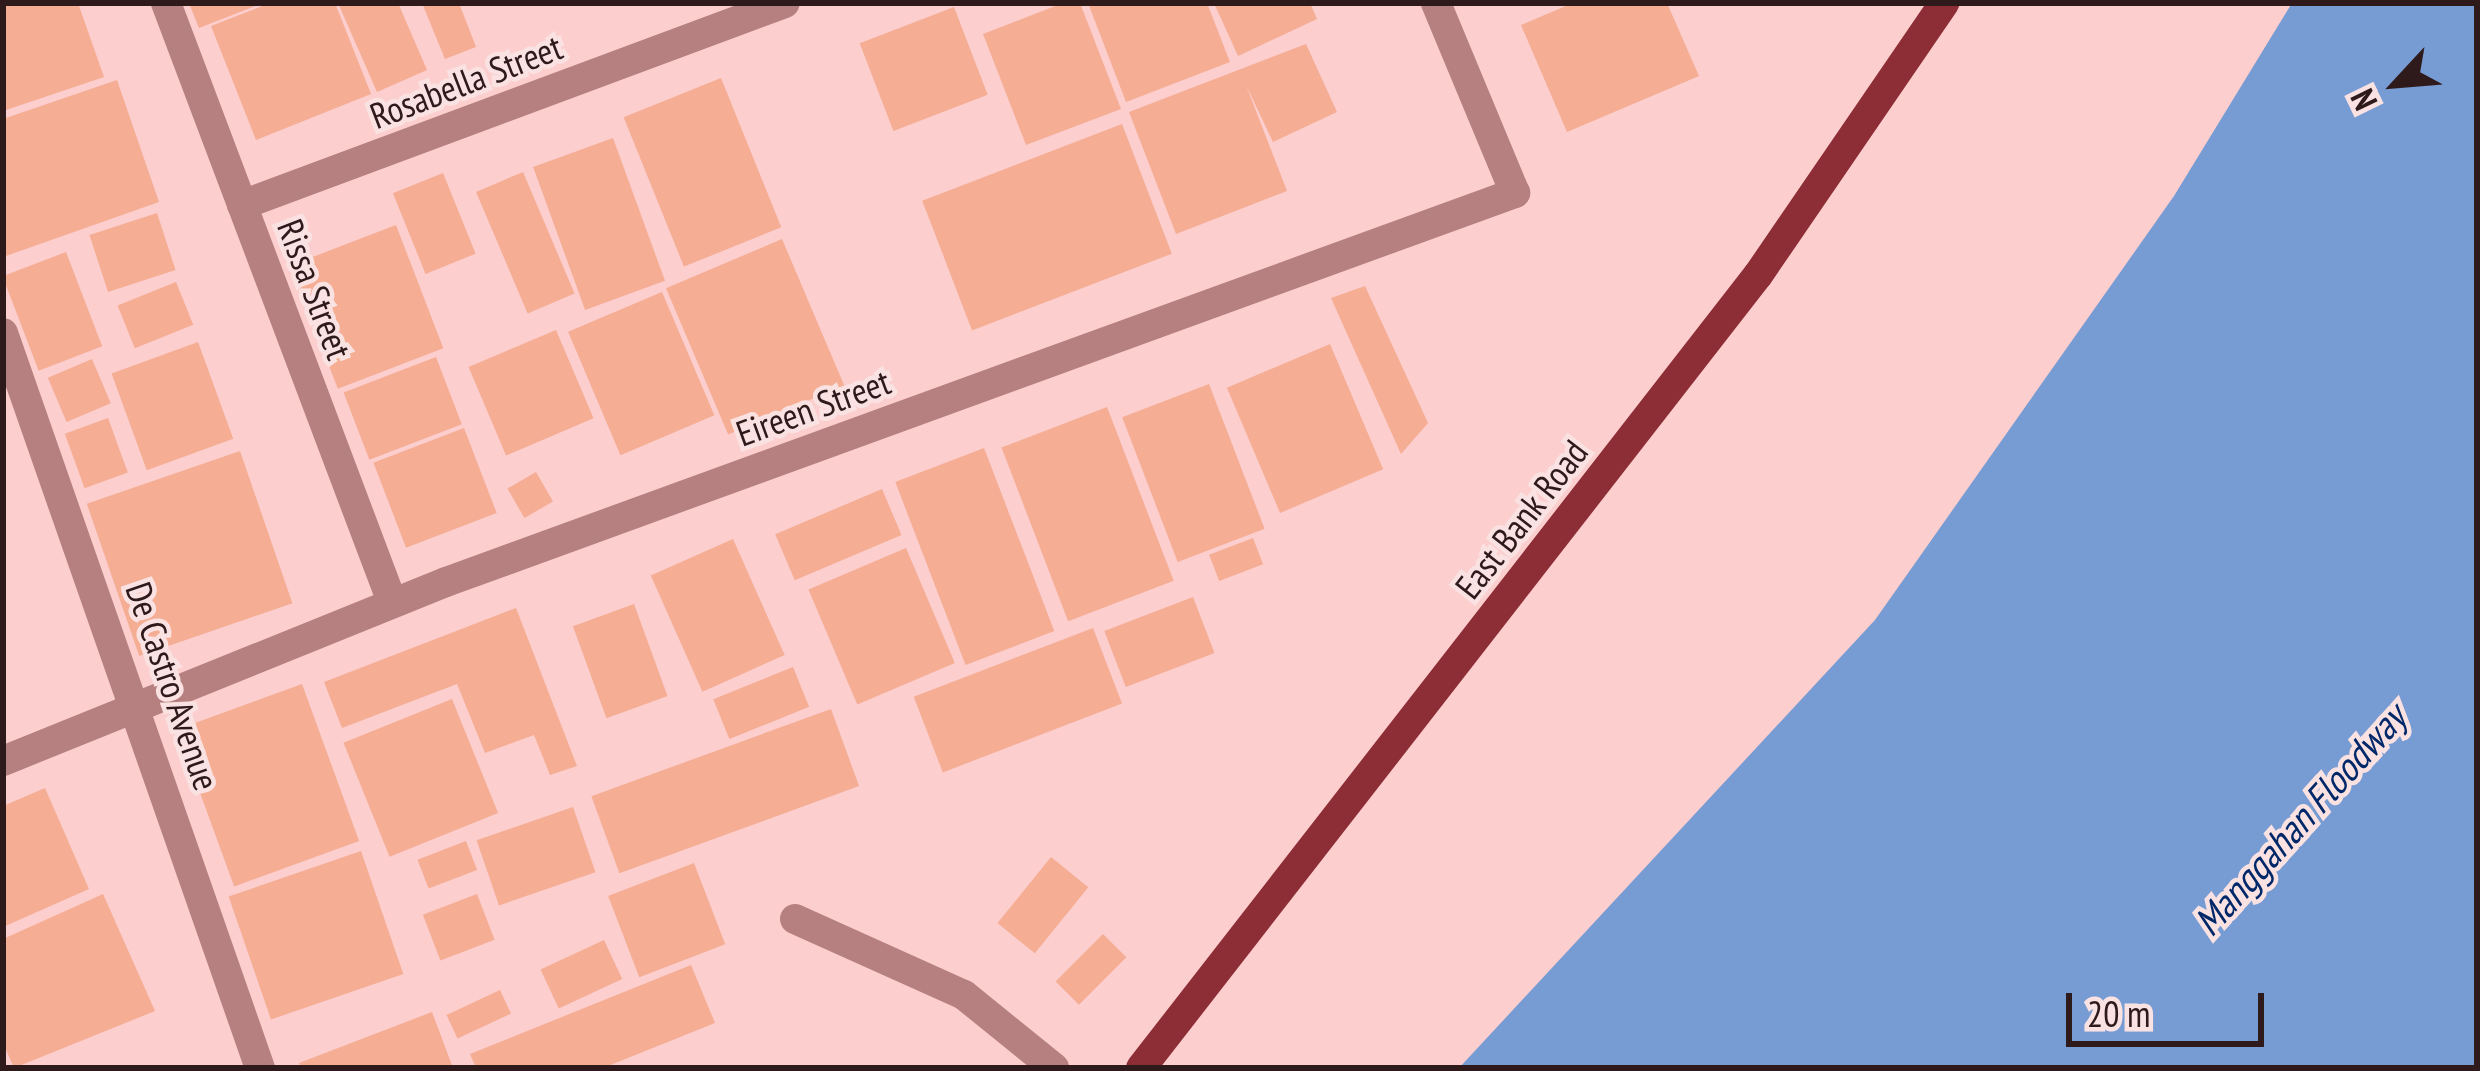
<!DOCTYPE html>
<style>
body{margin:0}
#map{position:relative;width:2480px;height:1071px;overflow:hidden;background:#fccece;font-family:"PT Sans Narrow",sans-serif}
div>[style]{position:absolute}
.water>*{inset:0;background:#779bd3}
.building>*{inset:0;background:#f5ad94;transform-origin:0 0}
.minor>*{height:30px;margin:-15px;padding:0 15px;transform-origin:15px;border-radius:15px;background:#b78080}
.major>*{height:30px;margin:-15px;padding:0 15px;transform-origin:15px;border-radius:15px;background:#8d2d36}
span{translate:-50% -50%;white-space:nowrap;text-align:center;line-height:1.15;-webkit-text-stroke:9px #fae2e2;paint-order:stroke}
.street-label{font-size:36px;color:#2e1a1a}
.water-label{font-size:39px;color:#002869;font-style:italic}
.frame{position:absolute;inset:0;border:6px solid #2e1a1a;pointer-events:none}
.north{position:absolute;left:2336px;top:24px;width:120px;height:120px;-webkit-text-stroke:9px #fae2e2;paint-order:stroke;rotate:244deg;font-size:33px;font-weight:700;line-height:48px;text-align:center;color:#2e1a1a}
.north::after{content:'';display:block;margin:auto;width:42px;height:54px;background:#2e1a1a;clip-path:polygon(50% 0,100% 100%,50% 72%,0 100%)}
.scale{position:absolute;left:2066px;top:993px;width:198px;height:54px;box-sizing:border-box;border:6px solid #2e1a1a;border-top:0;padding-left:15px;font-size:36px;line-height:42px;white-space:nowrap;color:#2e1a1a;-webkit-text-stroke:9px #fae2e2;paint-order:stroke}
</style>
<div id="map">
<div class="water">
<i style="clip-path:polygon(2292px 3px,2477px 3px,2477px 1068px,1459px 1068px,1875px 620px,2174px 196px)"></i>
</div>
<div class="building">
<i style="clip-path:polygon(3px 3px,78px 3px,104px 77px,3px 111px)"></i>
<i style="clip-path:polygon(189px 3px,263px 3px,199px 28px)"></i>
<i style="clip-path:polygon(270px 3px,335px 3px,371px 94px,256px 140px,211px 26px)"></i>
<i style="clip-path:polygon(338px 3px,398px 3px,427px 70px,377px 92px)"></i>
<i style="clip-path:polygon(422px 3px,459px 3px,476px 47px,445px 59px)"></i>
<i style="clip-path:polygon(1063px 3px,1080px 3px,1121px 109px,1026px 145px,983px 34px)"></i>
<i style="clip-path:polygon(1088px 3px,1207px 3px,1230px 62px,1126px 102px)"></i>
<i style="clip-path:polygon(1214px 3px,1310px 3px,1317px 19px,1238px 56px)"></i>
<i style="clip-path:polygon(1573px 3px,1667px 3px,1699px 76px,1567px 132px,1521px 25px)"></i>
<i style="left:954px;top:7px;width:94px;height:101px;rotate:69deg"></i>
<i style="clip-path:polygon(1306px 44px,1337px 112px,1273px 142px,1246px 85px,1287px 191px,1176px 234px,1129px 112px)"></i>
<i style="left:721px;top:78px;width:161px;height:105px;rotate:68deg"></i>
<i style="clip-path:polygon(117px 80px,159px 202px,3px 257px,3px 119px)"></i>
<i style="left:1122px;top:124px;width:139px;height:214px;rotate:69deg"></i>
<i style="left:613px;top:138px;width:152px;height:85px;rotate:70deg"></i>
<i style="left:523px;top:172px;width:132px;height:51px;rotate:67deg"></i>
<i style="left:443px;top:173px;width:87px;height:54px;rotate:68deg"></i>
<i style="left:157px;top:213px;width:60px;height:71px;rotate:72deg"></i>
<i style="left:396px;top:225px;width:132px;height:113px;rotate:69deg"></i>
<i style="left:782px;top:239px;width:159px;height:126px;rotate:67deg"></i>
<i style="left:66px;top:252px;width:101px;height:68px;rotate:69deg"></i>
<i style="left:176px;top:282px;width:46px;height:63px;rotate:68deg"></i>
<i style="clip-path:polygon(1365px 286px,1428px 423px,1401px 454px,1331px 298px)"></i>
<i style="left:662px;top:292px;width:134px;height:102px;rotate:67deg"></i>
<i style="left:556px;top:330px;width:96px;height:95px;rotate:67deg"></i>
<i style="left:198px;top:342px;width:103px;height:92px;rotate:70deg"></i>
<i style="left:1330px;top:344px;width:136px;height:112px;rotate:67deg"></i>
<i style="left:436px;top:357px;width:72px;height:99px;rotate:69deg"></i>
<i style="left:92px;top:359px;width:48px;height:48px;rotate:67deg"></i>
<i style="left:1209px;top:384px;width:155px;height:93px;rotate:69deg"></i>
<i style="left:1107px;top:407px;width:186px;height:113px;rotate:69deg"></i>
<i style="left:108px;top:418px;width:58px;height:46px;rotate:70deg"></i>
<i style="left:464px;top:428px;width:91px;height:97px;rotate:69deg"></i>
<i style="left:984px;top:448px;width:196px;height:95px;rotate:69deg"></i>
<i style="left:240px;top:451px;width:161px;height:162px;rotate:71deg"></i>
<i style="left:536px;top:472px;width:34px;height:33px;rotate:60deg"></i>
<i style="left:882px;top:489px;width:50px;height:116px;rotate:67deg"></i>
<i style="left:1253px;top:538px;width:28px;height:47px;rotate:69deg"></i>
<i style="left:733px;top:539px;width:127px;height:90px;rotate:66deg"></i>
<i style="left:906px;top:548px;width:125px;height:106px;rotate:67deg"></i>
<i style="left:1193px;top:597px;width:60px;height:95px;rotate:69deg"></i>
<i style="left:634px;top:604px;width:98px;height:65px;rotate:70deg"></i>
<i style="clip-path:polygon(516px 608px,577px 766px,550px 775px,534px 735px,485px 753px,457px 684px,342px 728px,324px 682px)"></i>
<i style="left:1093px;top:628px;width:81px;height:192px;rotate:69deg"></i>
<i style="left:793px;top:667px;width:43px;height:86px;rotate:68deg"></i>
<i style="left:302px;top:684px;width:167px;height:133px;rotate:70deg"></i>
<i style="left:452px;top:699px;width:123px;height:117px;rotate:68deg"></i>
<i style="left:831px;top:709px;width:82px;height:255px;rotate:70deg"></i>
<i style="clip-path:polygon(45px 788px,89px 889px,3px 927px,3px 806px)"></i>
<i style="left:573px;top:807px;width:69px;height:102px;rotate:71deg"></i>
<i style="left:466px;top:841px;width:31px;height:52px;rotate:69deg"></i>
<i style="left:361px;top:851px;width:130px;height:140px;rotate:71deg"></i>
<i style="left:1051px;top:857px;width:48px;height:85px;rotate:39deg"></i>
<i style="left:694px;top:863px;width:87px;height:92px;rotate:69deg"></i>
<i style="clip-path:polygon(103px 894px,155px 1011px,14px 1068px,3px 1043px,3px 939px)"></i>
<i style="left:477px;top:894px;width:49px;height:58px;rotate:69deg"></i>
<i style="left:1103px;top:934px;width:33px;height:67px;rotate:45deg"></i>
<i style="left:604px;top:940px;width:43px;height:70px;rotate:65deg"></i>
<i style="clip-path:polygon(691px 965px,715px 1023px,603px 1068px,476px 1068px,470px 1054px)"></i>
<i style="left:500px;top:990px;width:26px;height:59px;rotate:65deg"></i>
<i style="clip-path:polygon(432px 1012px,453px 1068px,301px 1068px,299px 1063px)"></i>
</div>
<div class="minor">
<i style="left:166px;top:3px;width:640px;rotate:69.33deg"></i>
<i style="left:242px;top:205px;width:579px;rotate:-20.41deg"></i>
<i style="left:3px;top:333px;width:779px;rotate:70.73deg"></i>
<i style="left:3px;top:761px;width:478px;rotate:-22deg"></i>
<i style="left:446px;top:582px;width:1138px;rotate:-20deg"></i>
<i style="left:1515px;top:193px;width:206px;rotate:-112.6deg"></i>
<i style="left:795px;top:919px;width:185px;rotate:24.2deg"></i>
<i style="left:964px;top:995px;width:116px;rotate:39deg"></i>
</div>
<div class="major">
<i style="left:1141px;top:1068px;width:1005px;rotate:-52.12deg"></i>
<i style="left:1758px;top:275px;width:330px;rotate:-55.6deg"></i>
</div>
<div class="street-label">
<span style="left:466px;top:81px;rotate:-21deg">Rosabella Street</span>
<span style="left:315px;top:289px;rotate:69deg">Rissa Street</span>
<span style="left:813px;top:407px;rotate:-20deg">Eireen Street</span>
<span style="left:1521px;top:519px;rotate:-52deg">East Bank Road</span>
<span style="left:173px;top:686px;rotate:71deg">De Castro Avenue</span>
</div>
<div class="water-label">
<span style="left:2300px;top:820px;rotate:-48deg">Manggahan Floodway</span>
</div>
<div class="frame"></div>
<div class="north">N</div>
<div class="scale">20 m</div>
</div>
